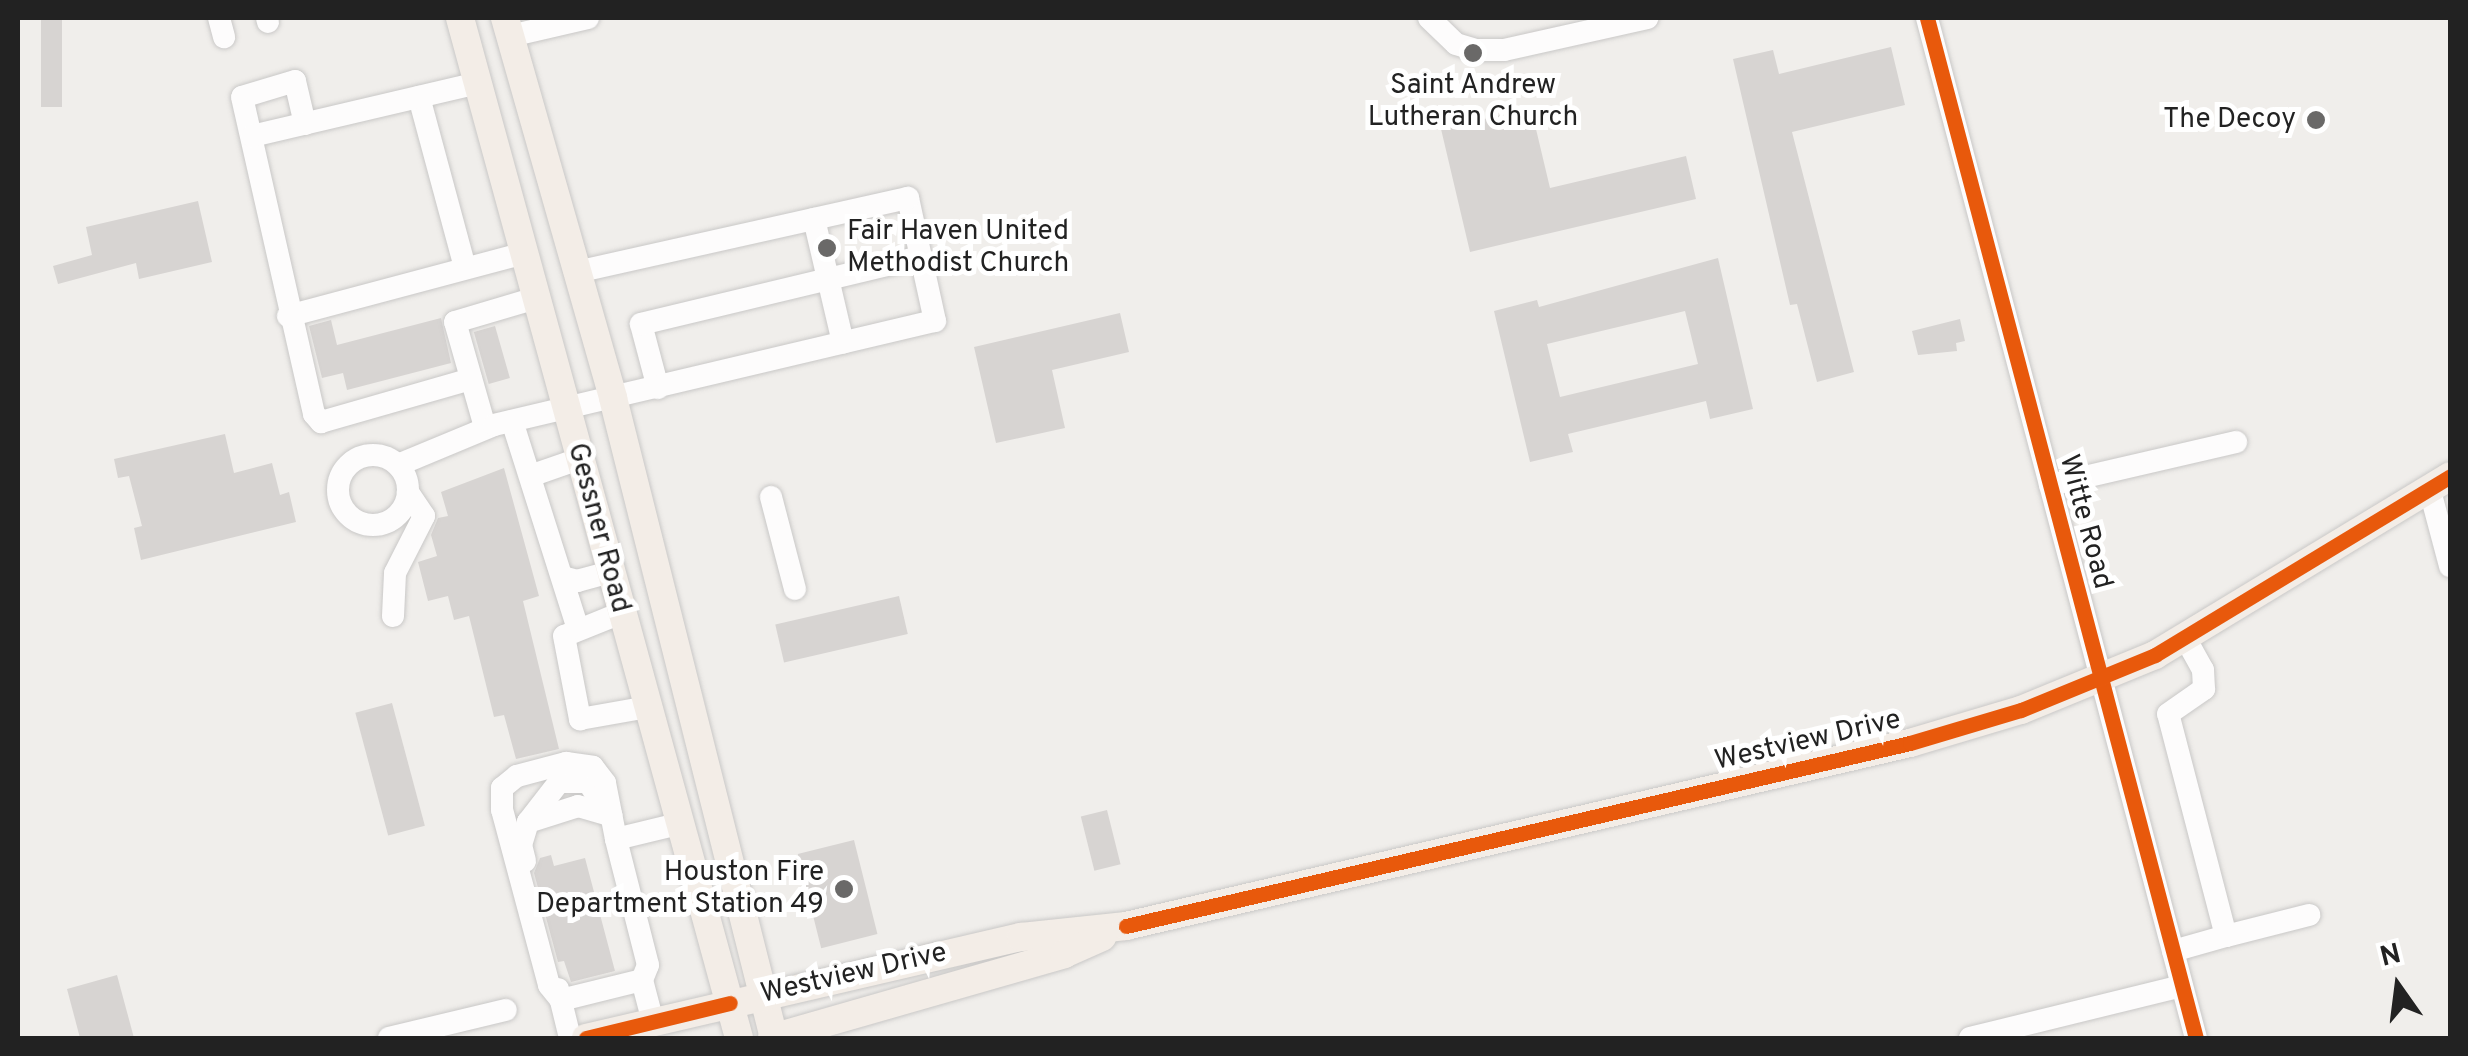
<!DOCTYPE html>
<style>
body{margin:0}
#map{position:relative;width:2468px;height:1056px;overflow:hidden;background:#f0eeeb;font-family:Overpass,sans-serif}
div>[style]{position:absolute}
.building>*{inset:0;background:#d7d4d2;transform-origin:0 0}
.roads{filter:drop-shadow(0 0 2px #c9c8c7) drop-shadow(0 0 2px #c9c8c7)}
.minor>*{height:22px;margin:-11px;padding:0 11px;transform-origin:11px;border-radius:11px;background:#fdfcfc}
.minor>.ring{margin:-11px;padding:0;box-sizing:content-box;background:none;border:22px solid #fdfcfc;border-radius:50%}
.major>*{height:28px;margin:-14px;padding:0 14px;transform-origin:14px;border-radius:14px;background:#f3ede7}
.cycleway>*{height:15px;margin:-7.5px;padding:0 7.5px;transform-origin:7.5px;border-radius:7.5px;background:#e8590c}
.dots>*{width:28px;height:28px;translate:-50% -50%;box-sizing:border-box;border:5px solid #fff;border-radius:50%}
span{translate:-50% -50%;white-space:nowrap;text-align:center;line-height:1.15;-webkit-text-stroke:10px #fff;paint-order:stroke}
.poi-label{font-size:28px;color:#222}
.right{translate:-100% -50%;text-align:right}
.left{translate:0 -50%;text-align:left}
.street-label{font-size:28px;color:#222}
.frame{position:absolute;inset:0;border:20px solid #222;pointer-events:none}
.north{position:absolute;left:2348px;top:936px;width:100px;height:100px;-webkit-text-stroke:8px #fff;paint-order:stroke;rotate:346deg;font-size:28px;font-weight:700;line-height:40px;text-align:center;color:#222}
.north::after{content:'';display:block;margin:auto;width:35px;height:45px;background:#222;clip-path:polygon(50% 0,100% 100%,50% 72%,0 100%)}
</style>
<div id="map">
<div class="building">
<i style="left:41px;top:18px;width:21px;height:89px"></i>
<i style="clip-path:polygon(1891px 47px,1905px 105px,1792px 132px,1854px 372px,1817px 382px,1797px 304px,1790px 305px,1733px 59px,1773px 50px,1779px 74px)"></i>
<i style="clip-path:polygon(1531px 108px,1550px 188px,1686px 156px,1696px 199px,1470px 252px,1441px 129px)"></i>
<i style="clip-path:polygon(198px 201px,212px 262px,139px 279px,136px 263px,58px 284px,53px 266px,92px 255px,86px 227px)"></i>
<i style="clip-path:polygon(evenodd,1718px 258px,1753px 409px,1710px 419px,1706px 401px,1568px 434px,1573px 452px,1530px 462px,1494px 311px,1537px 300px,1539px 307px,1718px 258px,1685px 311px,1698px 364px,1560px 397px,1547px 344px,1685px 311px)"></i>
<i style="clip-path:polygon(1120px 313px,1129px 352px,1052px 370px,1065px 428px,996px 443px,974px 347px)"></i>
<i style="clip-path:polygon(441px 318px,451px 363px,347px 390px,343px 373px,322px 378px,309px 326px,331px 320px,337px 345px)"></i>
<i style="clip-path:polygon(1960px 319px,1965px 341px,1956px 343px,1957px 351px,1918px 355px,1912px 331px)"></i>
<i style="left:495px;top:326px;width:54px;height:22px;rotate:74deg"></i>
<i style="clip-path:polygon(225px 434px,234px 473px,272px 463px,280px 495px,289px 492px,296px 522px,141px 560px,134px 528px,142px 526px,129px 476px,118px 478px,114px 459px)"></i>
<i style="clip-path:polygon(504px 468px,539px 596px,523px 601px,559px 749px,516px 759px,504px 715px,494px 717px,469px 616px,454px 620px,448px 596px,428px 601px,418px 562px,437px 556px,431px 535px,438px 518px,448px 516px,441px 492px)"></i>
<i style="left:899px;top:596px;width:39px;height:127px;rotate:77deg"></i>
<i style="left:392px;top:703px;width:127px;height:38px;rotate:75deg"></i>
<i style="left:1107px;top:810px;width:56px;height:27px;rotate:76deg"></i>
<i style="left:854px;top:840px;width:97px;height:58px;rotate:76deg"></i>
<i style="clip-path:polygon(551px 855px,554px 866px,585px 858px,615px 971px,571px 982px,564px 961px,558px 962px,534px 873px,540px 858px)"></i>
<i style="clip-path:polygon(117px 975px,134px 1038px,80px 1038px,67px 989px)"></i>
</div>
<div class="roads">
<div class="minor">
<i style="left:219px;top:18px;width:20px;rotate:75deg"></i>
<i style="left:267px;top:18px;width:4px;rotate:76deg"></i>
<i style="left:1429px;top:18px;width:37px;rotate:44deg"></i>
<i style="left:1456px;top:44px;width:21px;rotate:17deg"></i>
<i style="left:1476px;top:50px;width:28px"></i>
<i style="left:1504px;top:50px;width:147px;rotate:-12.6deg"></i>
<i style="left:1927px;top:18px;width:1055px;rotate:75.23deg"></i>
<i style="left:510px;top:36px;width:80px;rotate:-13deg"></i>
<i style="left:419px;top:97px;width:177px;rotate:74.9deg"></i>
<i style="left:305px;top:124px;width:44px;rotate:-103.1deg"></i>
<i style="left:295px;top:81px;width:55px;rotate:163.2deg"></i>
<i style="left:242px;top:97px;width:325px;rotate:77.2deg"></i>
<i style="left:314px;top:414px;width:11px;rotate:49deg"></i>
<i style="left:321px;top:422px;width:156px;rotate:-16deg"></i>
<i style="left:252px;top:136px;width:232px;rotate:-13.2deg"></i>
<i style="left:814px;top:219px;width:127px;rotate:76.8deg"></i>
<i style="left:288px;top:316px;width:244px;rotate:-14.9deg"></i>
<i style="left:658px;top:388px;width:66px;rotate:-104.9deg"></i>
<i style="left:641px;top:324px;width:288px;rotate:-13.5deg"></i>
<i style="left:512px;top:421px;width:215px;rotate:72.4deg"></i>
<i style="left:485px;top:427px;width:109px;rotate:-105.9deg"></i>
<i style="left:455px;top:322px;width:84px;rotate:-16.5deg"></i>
<i class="ring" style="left:338px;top:455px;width:48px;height:48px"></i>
<i style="left:398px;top:465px;width:104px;rotate:-22.6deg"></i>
<i style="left:494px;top:425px;width:453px;rotate:-13.3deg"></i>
<i style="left:935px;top:321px;width:126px;rotate:-102.4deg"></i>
<i style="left:908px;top:198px;width:339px;rotate:167.4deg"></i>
<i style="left:533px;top:475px;width:49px;rotate:-19.2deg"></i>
<i style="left:2050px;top:485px;width:191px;rotate:-13deg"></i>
<i style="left:2429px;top:487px;width:82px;rotate:75.1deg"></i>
<i style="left:771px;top:497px;width:95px;rotate:75.4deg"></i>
<i style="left:563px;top:577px;width:15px;rotate:16deg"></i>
<i style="left:577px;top:581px;width:34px;rotate:-15deg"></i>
<i style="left:621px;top:613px;width:61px;rotate:158deg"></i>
<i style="left:564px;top:636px;width:85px;rotate:79.1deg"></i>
<i style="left:580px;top:719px;width:69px;rotate:-10deg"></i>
<i style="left:393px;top:616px;width:43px;rotate:-87.3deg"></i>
<i style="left:395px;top:573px;width:64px;rotate:-63deg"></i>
<i style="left:424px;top:516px;width:29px;rotate:-124deg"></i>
<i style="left:528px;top:822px;width:51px;rotate:-52.2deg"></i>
<i style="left:559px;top:782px;width:29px"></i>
<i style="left:588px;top:782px;width:17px;rotate:57deg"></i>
<i style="left:525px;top:861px;width:16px;rotate:-104deg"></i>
<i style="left:521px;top:845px;width:24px;rotate:-73deg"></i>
<i style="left:528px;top:822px;width:52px;rotate:-17.7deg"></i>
<i style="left:578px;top:806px;width:35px;rotate:16deg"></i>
<i style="left:2226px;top:936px;width:86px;rotate:-14.2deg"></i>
<i style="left:2173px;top:951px;width:55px;rotate:-15.8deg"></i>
<i style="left:2226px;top:936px;width:229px;rotate:-104.6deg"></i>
<i style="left:2168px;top:714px;width:44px;rotate:-34.8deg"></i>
<i style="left:2204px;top:689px;width:19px;rotate:-93deg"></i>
<i style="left:2203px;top:670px;width:38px;rotate:-119deg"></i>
<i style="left:558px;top:989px;width:50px;rotate:76.2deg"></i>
<i style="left:561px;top:1000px;width:19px;rotate:-129deg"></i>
<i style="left:549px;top:985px;width:181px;rotate:-105deg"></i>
<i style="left:502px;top:810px;width:22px;rotate:-90deg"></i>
<i style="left:502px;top:788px;width:19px;rotate:-39deg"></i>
<i style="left:517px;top:776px;width:51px;rotate:-14.9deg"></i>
<i style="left:566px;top:763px;width:27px;rotate:8deg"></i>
<i style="left:593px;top:767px;width:20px;rotate:53deg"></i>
<i style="left:605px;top:783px;width:57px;rotate:78.9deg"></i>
<i style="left:561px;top:1000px;width:83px;rotate:-13.9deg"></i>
<i style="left:653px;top:1022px;width:43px;rotate:-104.7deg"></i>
<i style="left:642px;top:980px;width:16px;rotate:-68deg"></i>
<i style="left:648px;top:965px;width:130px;rotate:-104.3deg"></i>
<i style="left:616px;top:839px;width:68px;rotate:-13.6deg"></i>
<i style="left:389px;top:1038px;width:120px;rotate:-13.5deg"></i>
<i style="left:1970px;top:1038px;width:218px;rotate:-13.8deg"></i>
</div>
<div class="major">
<i style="left:460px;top:18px;width:1057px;rotate:74.7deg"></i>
<i style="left:505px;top:18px;width:395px;rotate:74.1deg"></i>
<i style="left:613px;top:398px;width:660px;rotate:75.88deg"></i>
<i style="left:586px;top:1038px;width:447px;rotate:-13.1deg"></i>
<i style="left:1021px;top:937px;width:106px;rotate:-6deg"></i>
<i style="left:1126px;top:926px;width:805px;rotate:-13.14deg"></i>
<i style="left:1910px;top:743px;width:116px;rotate:-16.6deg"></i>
<i style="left:2021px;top:710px;width:145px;rotate:-22.3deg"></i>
<i style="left:2155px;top:655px;width:345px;rotate:-31.2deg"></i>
<i style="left:772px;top:1038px;width:304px;rotate:-16deg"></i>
<i style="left:1064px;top:954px;width:42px;rotate:-24.1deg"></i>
</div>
</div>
<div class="cycleway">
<i style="left:1927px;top:18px;width:1055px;rotate:75.23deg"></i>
<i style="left:1126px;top:926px;width:805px;rotate:-13.14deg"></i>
<i style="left:1910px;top:743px;width:116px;rotate:-16.6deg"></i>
<i style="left:2021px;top:710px;width:145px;rotate:-22.3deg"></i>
<i style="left:2155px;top:655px;width:345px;rotate:-31.2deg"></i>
<i style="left:586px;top:1038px;width:148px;rotate:-13.7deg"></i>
</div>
<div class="dots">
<i style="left:1473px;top:53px;background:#6a6968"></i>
<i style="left:2316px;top:120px;background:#6a6968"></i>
<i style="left:827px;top:248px;background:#6a6968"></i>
<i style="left:844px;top:889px;background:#6a6968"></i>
</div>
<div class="poi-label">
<span style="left:1473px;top:102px">Saint Andrew<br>Lutheran Church</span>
<span class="right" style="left:2296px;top:120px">The Decoy</span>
<span class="left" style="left:847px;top:248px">Fair Haven United<br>Methodist Church</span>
<span class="right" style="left:824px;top:889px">Houston Fire<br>Department Station 49</span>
</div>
<div class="street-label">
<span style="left:2085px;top:522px;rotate:75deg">Witte Road</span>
<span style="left:598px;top:528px;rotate:75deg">Gessner Road</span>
<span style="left:1808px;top:741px;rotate:-13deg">Westview Drive</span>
<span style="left:854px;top:974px;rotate:-13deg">Westview Drive</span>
</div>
<div class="frame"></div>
<div class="north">N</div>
</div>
